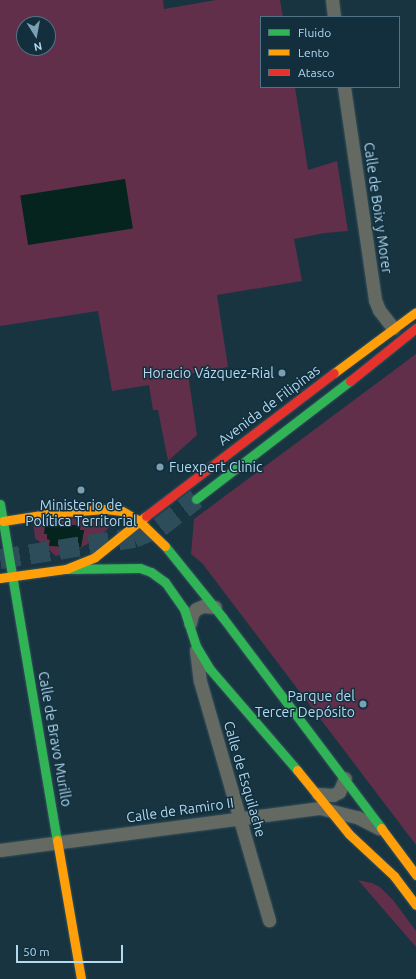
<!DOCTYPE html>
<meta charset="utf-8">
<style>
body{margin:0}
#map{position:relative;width:416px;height:979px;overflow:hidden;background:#173440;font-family:Ubuntu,sans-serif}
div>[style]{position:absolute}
.green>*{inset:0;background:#612f4a}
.water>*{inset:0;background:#04241d;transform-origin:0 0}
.primary-tunnel>*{height:20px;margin-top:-10px;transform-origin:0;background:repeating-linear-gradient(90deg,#2e4d5b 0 20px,transparent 0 30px)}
.roads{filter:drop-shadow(0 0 1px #36505d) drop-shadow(0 0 1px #36505d)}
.street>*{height:13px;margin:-6.5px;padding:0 6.5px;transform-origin:6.5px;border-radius:6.5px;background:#646a62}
.fast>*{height:9px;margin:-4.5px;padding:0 4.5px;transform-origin:4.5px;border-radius:4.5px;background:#30b455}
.slow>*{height:9px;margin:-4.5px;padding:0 4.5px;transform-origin:4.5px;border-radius:4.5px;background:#ff9f0a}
.jam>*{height:9px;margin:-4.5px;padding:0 4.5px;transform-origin:4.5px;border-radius:4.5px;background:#e5322d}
.dots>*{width:11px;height:11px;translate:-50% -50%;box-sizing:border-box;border:2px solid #132f3d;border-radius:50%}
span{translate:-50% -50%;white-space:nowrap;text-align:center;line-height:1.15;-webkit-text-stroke:3px #132f3d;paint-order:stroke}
.street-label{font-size:14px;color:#b1daf1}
.poi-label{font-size:14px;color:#b1daf1}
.right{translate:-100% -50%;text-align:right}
.left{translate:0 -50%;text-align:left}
.legend{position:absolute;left:260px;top:16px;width:140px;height:72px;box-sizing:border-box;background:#132f3d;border:1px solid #527385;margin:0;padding:5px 7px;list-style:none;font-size:12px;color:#b1daf1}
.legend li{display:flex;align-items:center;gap:8px;height:20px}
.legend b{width:20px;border:1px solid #527385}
.north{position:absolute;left:16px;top:16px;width:40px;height:40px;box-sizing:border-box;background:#132f3d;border:1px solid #527385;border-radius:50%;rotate:169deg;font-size:11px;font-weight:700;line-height:16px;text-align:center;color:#b1daf1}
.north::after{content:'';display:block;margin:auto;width:14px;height:18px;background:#7ba0b3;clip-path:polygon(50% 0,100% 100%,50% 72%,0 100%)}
.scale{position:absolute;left:16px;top:945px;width:107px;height:18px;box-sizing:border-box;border:2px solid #b1daf1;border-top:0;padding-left:5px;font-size:12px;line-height:14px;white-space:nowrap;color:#b1daf1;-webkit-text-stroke:3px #132f3d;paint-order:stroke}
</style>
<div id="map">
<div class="green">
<i style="clip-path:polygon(evenodd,0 0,163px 0,164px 9px,216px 0,280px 0,283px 17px,261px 17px,261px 87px,295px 87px,308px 170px,337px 161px,348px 231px,325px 233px,294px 239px,302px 281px,217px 295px,228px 367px,188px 374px,197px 435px,168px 461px,158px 410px,153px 410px,149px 385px,112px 391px,98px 311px,0 326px,0 0,24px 24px,48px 24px,48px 48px,24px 48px,24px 24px)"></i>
<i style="clip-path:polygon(416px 354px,416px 845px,202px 563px,191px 554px,194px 519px)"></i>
<i style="clip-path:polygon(evenodd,89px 517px,110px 518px,114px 523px,98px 538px,77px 550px,56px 556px,35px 538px,33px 522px,89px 517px,45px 525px,80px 525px,80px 530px,84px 530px,81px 546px,47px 539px,47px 534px,45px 533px,45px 525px)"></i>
<i style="clip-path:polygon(358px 880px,372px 883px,380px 887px,393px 900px,416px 931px,416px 947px)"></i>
</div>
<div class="water">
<i style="left:125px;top:179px;width:50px;height:106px;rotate:81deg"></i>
<i style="clip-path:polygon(45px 525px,80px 525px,80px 530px,84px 530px,81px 547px,49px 546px,50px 540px,47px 539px,47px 534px,44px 534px)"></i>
</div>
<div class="primary-tunnel">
<i style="left:0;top:559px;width:136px;rotate:-8.9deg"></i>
<i style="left:134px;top:538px;width:28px;rotate:-23deg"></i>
<i style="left:160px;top:527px;width:46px;rotate:-37.9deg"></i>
</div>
<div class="roads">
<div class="street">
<i style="left:332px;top:0;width:17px;rotate:83deg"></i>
<i style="left:344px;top:87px;width:215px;rotate:81.7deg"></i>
<i style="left:375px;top:300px;width:11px;rotate:68deg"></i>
<i style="left:379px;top:310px;width:23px;rotate:52deg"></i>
<i style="left:190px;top:623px;width:9px;rotate:-77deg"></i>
<i style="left:192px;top:614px;width:6px;rotate:-51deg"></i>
<i style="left:196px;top:609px;width:8px;rotate:-23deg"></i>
<i style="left:203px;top:606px;width:12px;rotate:5deg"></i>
<i style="left:196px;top:650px;width:31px;rotate:83deg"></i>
<i style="left:200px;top:681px;width:249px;rotate:73.9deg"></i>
<i style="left:318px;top:794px;width:15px;rotate:4deg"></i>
<i style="left:333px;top:795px;width:7px;rotate:-27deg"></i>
<i style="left:339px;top:792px;width:15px;rotate:-67deg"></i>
<i style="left:0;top:850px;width:323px;rotate:-7.5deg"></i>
<i style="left:320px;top:808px;width:38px;rotate:14deg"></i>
<i style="left:357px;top:817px;width:25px;rotate:27deg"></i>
</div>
<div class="fast">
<i style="left:196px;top:499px;width:194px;rotate:-37.5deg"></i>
<i style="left:0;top:504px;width:341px;rotate:80.4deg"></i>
<i style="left:165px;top:546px;width:92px;rotate:51.1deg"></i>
<i style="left:223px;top:618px;width:263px;rotate:53deg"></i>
<i style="left:66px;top:569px;width:74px;rotate:-0.8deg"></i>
<i style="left:140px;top:568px;width:12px;rotate:20deg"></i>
<i style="left:151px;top:572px;width:17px;rotate:36deg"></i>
<i style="left:165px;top:582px;width:33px;rotate:55deg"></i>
<i style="left:184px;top:609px;width:39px;rotate:72deg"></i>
<i style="left:196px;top:646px;width:26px;rotate:59deg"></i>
<i style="left:209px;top:668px;width:135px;rotate:49.2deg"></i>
</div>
<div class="slow">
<i style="left:334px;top:373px;width:102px;rotate:-36.6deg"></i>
<i style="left:3px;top:521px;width:52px;rotate:-8.9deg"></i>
<i style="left:54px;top:513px;width:51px;rotate:-4.5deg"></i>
<i style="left:105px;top:509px;width:17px;rotate:7deg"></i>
<i style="left:122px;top:511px;width:20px;rotate:30deg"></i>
<i style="left:139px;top:521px;width:36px;rotate:44deg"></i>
<i style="left:0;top:578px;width:67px;rotate:-7.8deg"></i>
<i style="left:66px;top:569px;width:31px;rotate:-22deg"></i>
<i style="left:95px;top:557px;width:65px;rotate:-38.8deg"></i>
<i style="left:297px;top:770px;width:82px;rotate:50.9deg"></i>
<i style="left:349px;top:834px;width:62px;rotate:43deg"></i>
<i style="left:394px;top:876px;width:36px;rotate:53deg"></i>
<i style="left:381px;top:828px;width:59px;rotate:53.3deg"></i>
<i style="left:57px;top:840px;width:141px;rotate:80.2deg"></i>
</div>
<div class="jam">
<i style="left:350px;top:381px;width:85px;rotate:-38.8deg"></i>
<i style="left:146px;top:516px;width:236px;rotate:-37.3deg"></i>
</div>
</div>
<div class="dots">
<i style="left:282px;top:373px;background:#7ba0b3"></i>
<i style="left:160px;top:467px;background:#7ba0b3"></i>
<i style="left:81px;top:490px;background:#7ba0b3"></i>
<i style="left:363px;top:704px;background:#7ba0b3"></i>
</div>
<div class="street-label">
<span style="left:378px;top:208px;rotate:82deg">Calle de Boix y Morer</span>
<span style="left:269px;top:405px;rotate:-37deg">Avenida de Filipinas</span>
<span style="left:55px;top:739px;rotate:80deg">Calle de Bravo Murillo</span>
<span style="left:245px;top:779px;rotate:74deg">Calle de Esquilache</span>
<span style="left:180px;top:810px;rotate:-8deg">Calle de Ramiro II</span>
</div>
<div class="poi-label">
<span class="right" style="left:274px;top:373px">Horacio Vázquez-Rial</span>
<span class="left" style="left:169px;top:467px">Fuexpert Clinic</span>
<span style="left:81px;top:513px">Ministerio de<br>Política Territorial</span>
<span class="right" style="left:355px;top:704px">Parque del<br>Tercer Depósito</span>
</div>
<ul class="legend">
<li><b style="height:5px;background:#30b455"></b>Fluido</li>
<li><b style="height:5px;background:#ff9f0a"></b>Lento</li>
<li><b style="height:5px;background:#e5322d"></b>Atasco</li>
</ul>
<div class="north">N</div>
<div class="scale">50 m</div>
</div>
